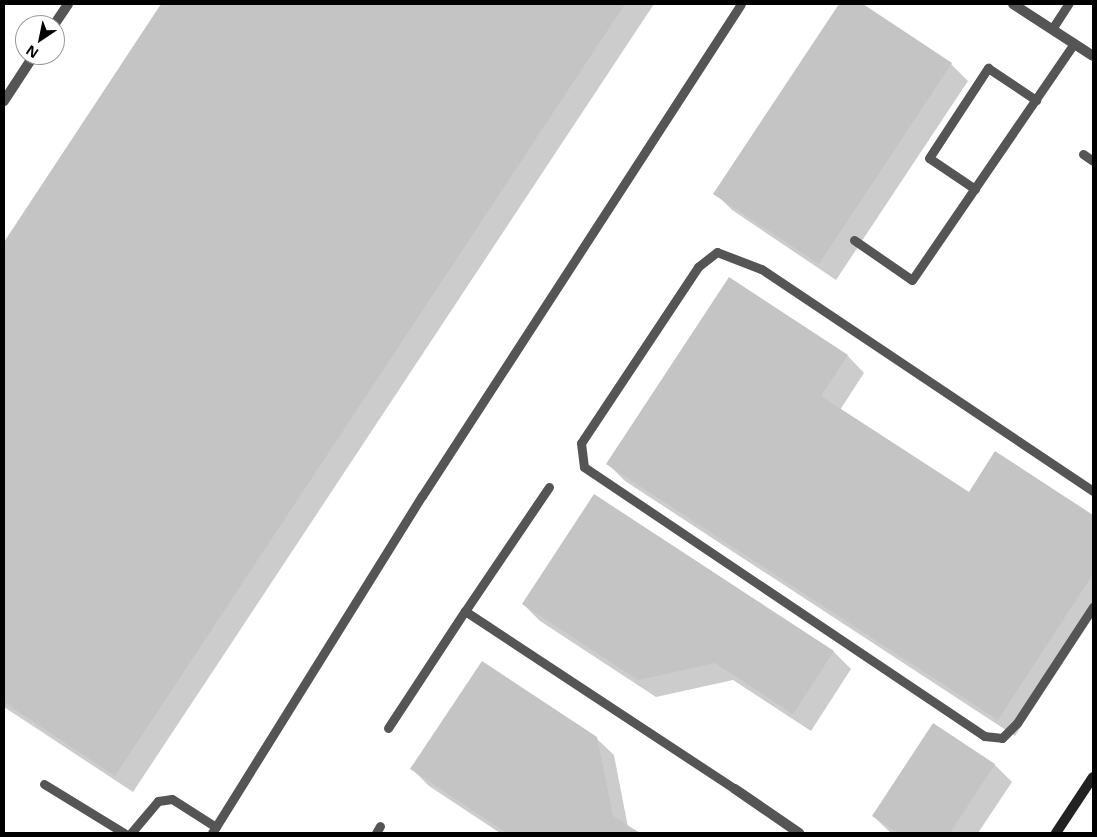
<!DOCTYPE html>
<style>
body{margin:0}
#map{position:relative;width:1097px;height:837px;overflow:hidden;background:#fff;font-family:"Open Sans",sans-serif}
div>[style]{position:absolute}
.shadow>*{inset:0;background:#0003}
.building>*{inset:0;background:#c4c4c4}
.lane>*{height:9px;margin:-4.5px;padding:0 4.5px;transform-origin:4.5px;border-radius:4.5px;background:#555}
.street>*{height:10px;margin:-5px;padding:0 5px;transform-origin:5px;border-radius:5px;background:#555}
.secondary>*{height:10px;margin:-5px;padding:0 5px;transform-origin:5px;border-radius:5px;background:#222}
span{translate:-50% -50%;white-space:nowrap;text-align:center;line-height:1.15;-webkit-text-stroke:4px #fff;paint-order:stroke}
.frame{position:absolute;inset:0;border:5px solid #000;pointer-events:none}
.north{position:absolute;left:15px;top:15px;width:50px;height:50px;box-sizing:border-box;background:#fff;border:1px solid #999;border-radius:50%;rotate:214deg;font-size:14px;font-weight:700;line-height:20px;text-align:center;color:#000}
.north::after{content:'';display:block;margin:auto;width:18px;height:22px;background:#000;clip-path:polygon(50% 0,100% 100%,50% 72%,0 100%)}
</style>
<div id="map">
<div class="shadow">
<i style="clip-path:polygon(163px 4px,654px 4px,133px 792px,4px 707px,4px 245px)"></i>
<i style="clip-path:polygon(840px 4px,860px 4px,951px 64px,968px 81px,836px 280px,732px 210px,715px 193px)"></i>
<i style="clip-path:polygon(848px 356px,864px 373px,840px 410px,969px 494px,996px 453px,1093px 516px,1093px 617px,1015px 736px,625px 481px,608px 464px)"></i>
<i style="clip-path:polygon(594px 496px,834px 652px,851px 669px,811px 731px,733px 680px,656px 697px,540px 621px,523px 604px)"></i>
<i style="clip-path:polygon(933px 724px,995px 765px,1012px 782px,978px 833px,891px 833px,873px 816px)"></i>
<i style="clip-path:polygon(596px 738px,614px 755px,628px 827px,637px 833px,500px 833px,429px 786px,412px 769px)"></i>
</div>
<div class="building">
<i style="clip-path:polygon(161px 4px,625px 4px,115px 776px,4px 702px,4px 242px)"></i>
<i style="clip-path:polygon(839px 4px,863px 4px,952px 63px,819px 264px,713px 194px)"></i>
<i style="clip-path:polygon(729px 277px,848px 355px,821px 396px,969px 492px,995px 451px,1093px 515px,1093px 574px,998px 720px,606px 464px)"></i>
<i style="clip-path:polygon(594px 494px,834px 651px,793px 714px,715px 663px,638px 680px,522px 604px)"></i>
<i style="clip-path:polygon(482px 661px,597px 737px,613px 816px,640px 833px,507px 833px,410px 769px)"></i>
<i style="clip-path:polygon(933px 723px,995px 764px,950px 833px,898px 833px,872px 816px)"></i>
</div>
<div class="lane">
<i style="left:1052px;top:29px;width:30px;rotate:-57deg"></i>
<i style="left:1083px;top:154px;width:12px;rotate:35deg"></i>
<i style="left:975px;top:189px;width:55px;rotate:-146deg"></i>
<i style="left:929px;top:158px;width:108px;rotate:-56.8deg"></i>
<i style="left:988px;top:68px;width:58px;rotate:33.7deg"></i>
<i style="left:854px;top:240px;width:70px;rotate:34.6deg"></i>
<i style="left:912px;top:280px;width:287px;rotate:-55.6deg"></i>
<i style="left:549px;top:487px;width:150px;rotate:124.1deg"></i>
<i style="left:465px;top:611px;width:323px;rotate:33.4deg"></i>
<i style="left:1093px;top:491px;width:399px;rotate:-146.2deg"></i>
<i style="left:761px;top:269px;width:47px;rotate:-158.9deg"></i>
<i style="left:717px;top:252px;width:24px;rotate:142deg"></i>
<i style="left:698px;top:267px;width:211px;rotate:123.6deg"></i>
<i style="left:581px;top:443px;width:24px;rotate:83deg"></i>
<i style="left:584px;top:467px;width:482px;rotate:33.9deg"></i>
<i style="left:984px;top:736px;width:18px;rotate:6deg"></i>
<i style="left:1002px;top:738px;width:21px;rotate:-45deg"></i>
<i style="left:1017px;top:723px;width:139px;rotate:-56.8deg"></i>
<i style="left:388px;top:728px;width:140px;rotate:-56.7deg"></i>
<i style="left:44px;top:784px;width:94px;rotate:31.5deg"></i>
<i style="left:131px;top:833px;width:42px;rotate:-49.8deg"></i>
<i style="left:158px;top:801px;width:14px;rotate:-8deg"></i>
<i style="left:172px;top:799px;width:52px;rotate:32.5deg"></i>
<i style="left:212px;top:833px;width:397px;rotate:-58.1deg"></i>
<i style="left:422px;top:496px;width:586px;rotate:-57.04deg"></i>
<i style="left:376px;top:833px;width:8px;rotate:-60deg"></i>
</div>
<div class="street">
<i style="left:1013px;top:4px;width:95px;rotate:33deg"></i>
<i style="left:54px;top:25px;width:25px;rotate:-56deg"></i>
<i style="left:4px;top:101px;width:55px;rotate:-56.9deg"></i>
<i style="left:735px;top:789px;width:78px;rotate:34.5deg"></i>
</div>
<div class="secondary">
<i style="left:1056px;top:833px;width:67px;rotate:-56.5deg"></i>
</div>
<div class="frame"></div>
<div class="north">N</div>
</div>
